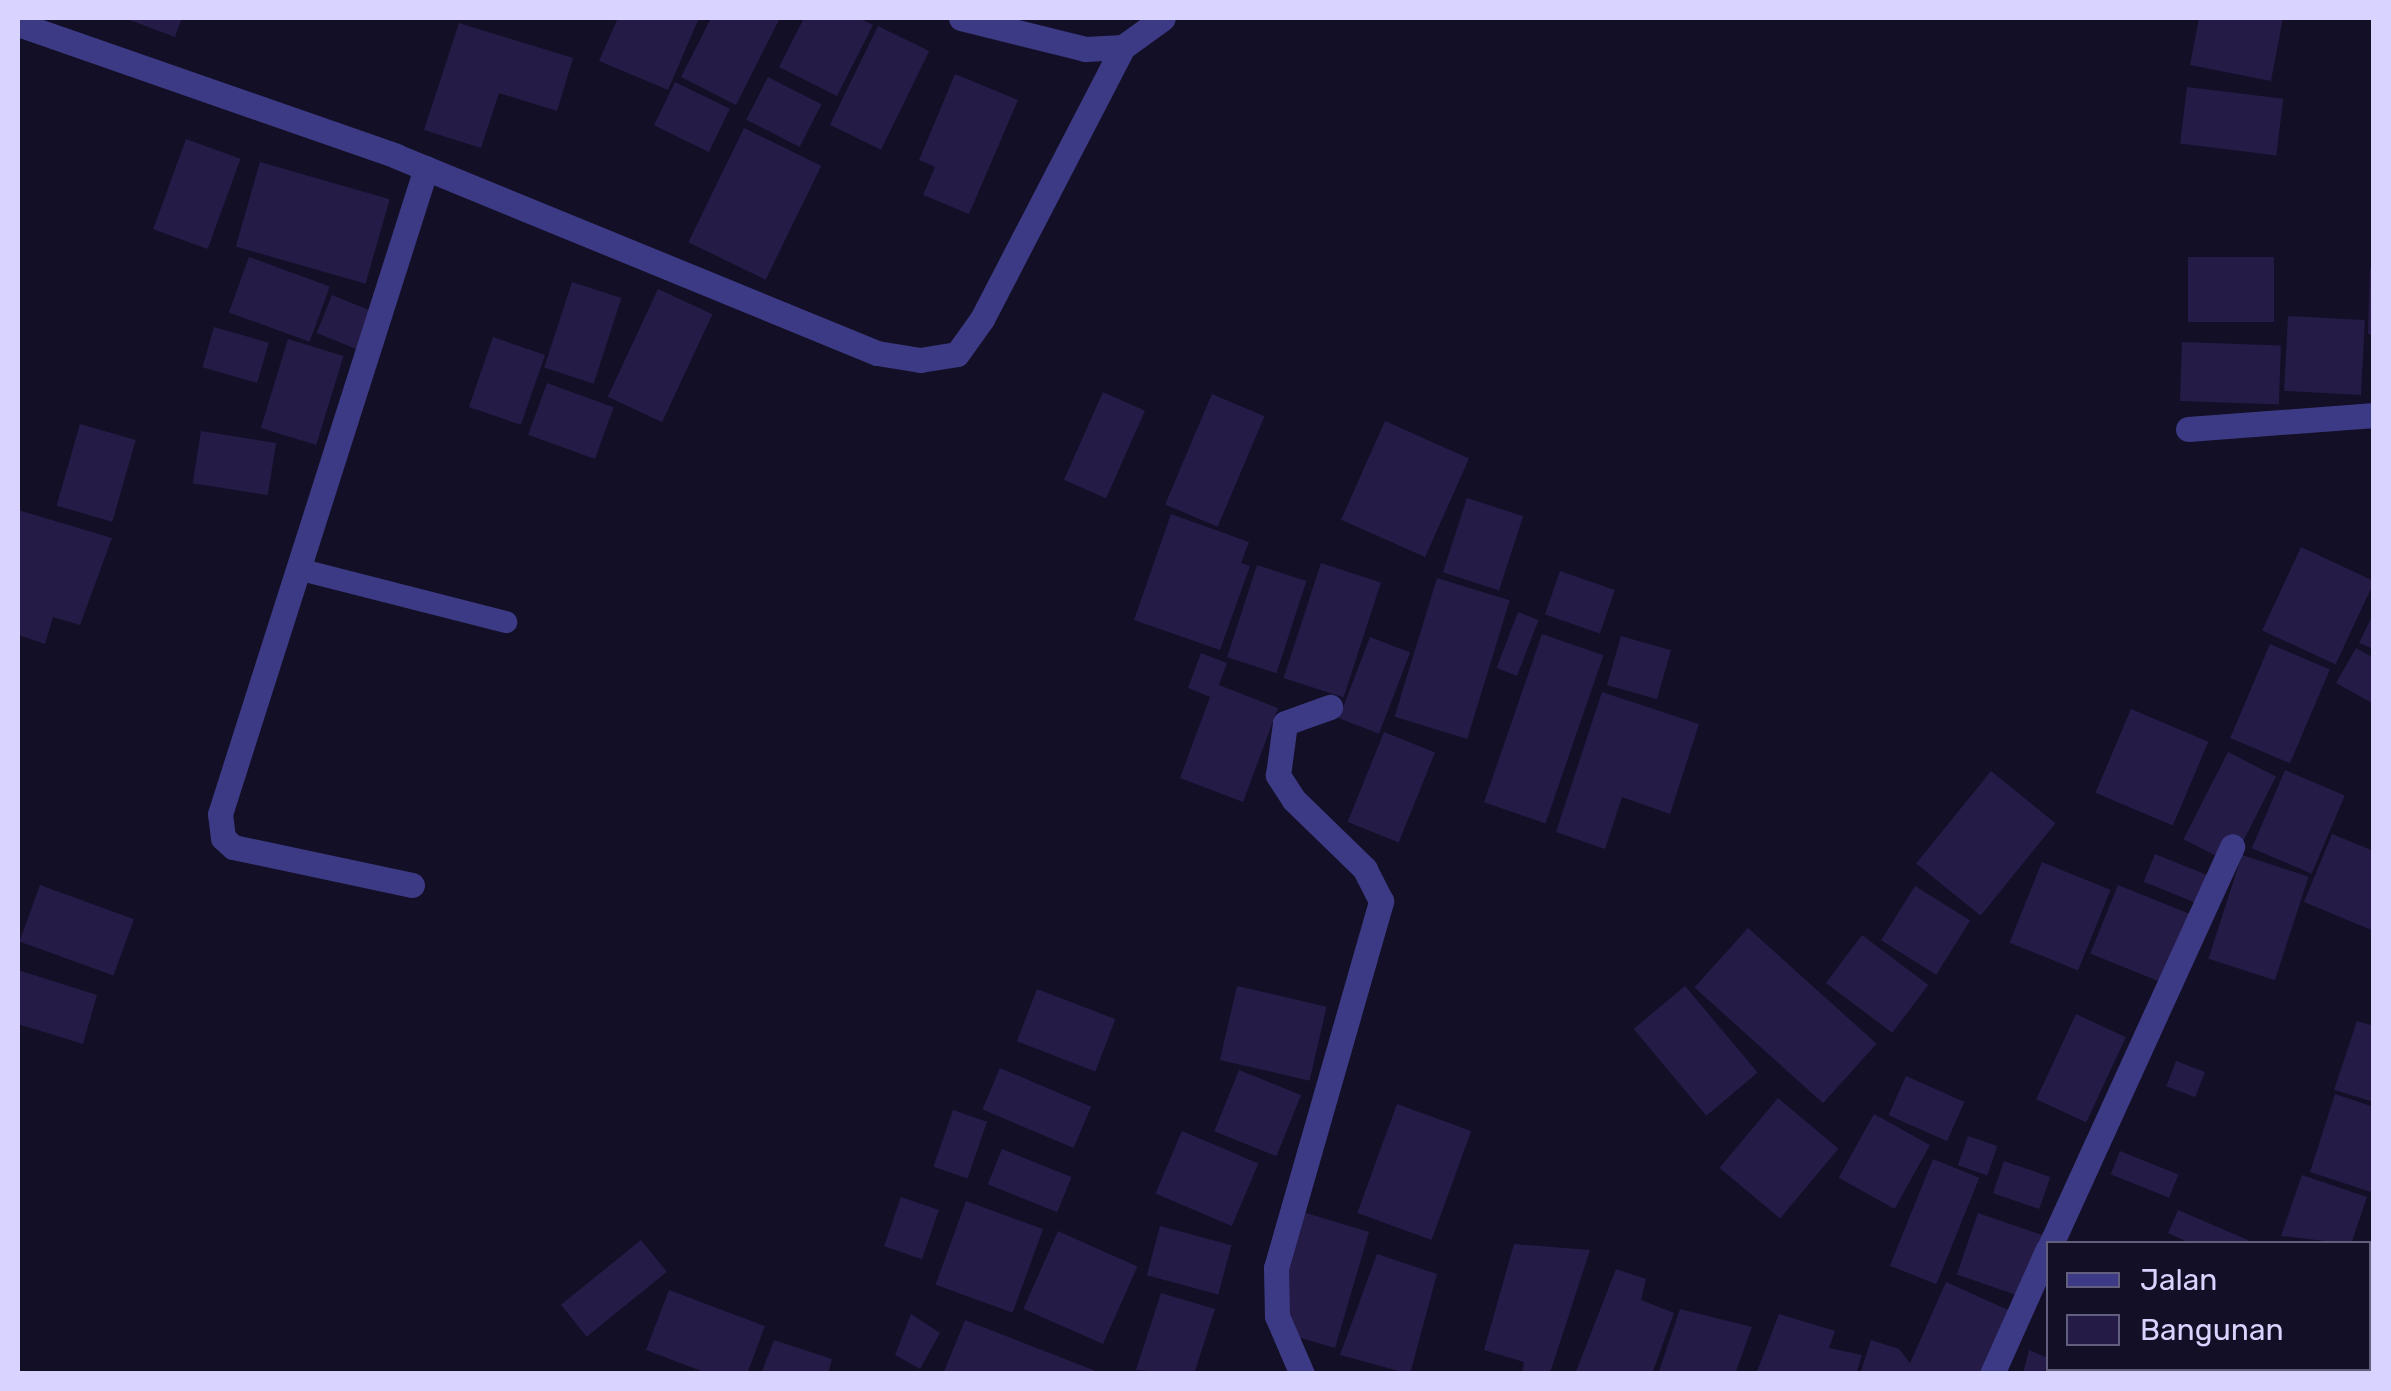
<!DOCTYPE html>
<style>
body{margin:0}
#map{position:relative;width:2391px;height:1391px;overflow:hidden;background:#130f26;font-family:Rubik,sans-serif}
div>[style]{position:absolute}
.building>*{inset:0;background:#241b47;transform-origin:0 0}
.service>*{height:22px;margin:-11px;padding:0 11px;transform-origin:11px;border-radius:11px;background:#3d3a85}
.minor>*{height:25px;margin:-12.5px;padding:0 12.5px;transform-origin:12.5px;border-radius:12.5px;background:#3d3a85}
span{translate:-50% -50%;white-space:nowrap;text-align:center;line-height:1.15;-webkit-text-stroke:8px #130f26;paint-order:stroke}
.frame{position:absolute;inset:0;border:20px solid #d9d4ff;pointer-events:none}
.legend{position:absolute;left:2046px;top:1241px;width:325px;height:130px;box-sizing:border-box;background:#130f26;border:2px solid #625e7d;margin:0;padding:12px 18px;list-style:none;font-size:30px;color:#d9d4ff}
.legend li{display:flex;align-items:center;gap:20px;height:50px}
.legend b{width:50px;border:2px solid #625e7d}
</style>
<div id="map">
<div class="building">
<i style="clip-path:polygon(124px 18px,182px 18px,175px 37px)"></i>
<i style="clip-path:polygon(618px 18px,699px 18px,668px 90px,599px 61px)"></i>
<i style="clip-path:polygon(711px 18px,780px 18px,736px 105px,681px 77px)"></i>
<i style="clip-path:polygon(804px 18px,859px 18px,873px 25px,837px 96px,779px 67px)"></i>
<i style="clip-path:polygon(2199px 18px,2283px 18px,2271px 81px,2190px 65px)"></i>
<i style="clip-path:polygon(459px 23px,573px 58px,557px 111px,499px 93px,481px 148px,424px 130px)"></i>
<i style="left:878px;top:26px;width:57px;height:110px;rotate:26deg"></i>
<i style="clip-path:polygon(955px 74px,1018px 100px,969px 214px,923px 195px,935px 167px,919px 160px)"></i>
<i style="left:768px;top:77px;width:60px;height:48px;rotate:27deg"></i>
<i style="left:675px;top:82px;width:61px;height:48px;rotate:26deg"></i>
<i style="left:2187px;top:87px;width:97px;height:57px;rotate:7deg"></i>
<i style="left:744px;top:128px;width:86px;height:127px;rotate:26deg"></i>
<i style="left:186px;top:139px;width:58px;height:96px;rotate:20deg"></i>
<i style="left:260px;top:162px;width:135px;height:88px;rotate:16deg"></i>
<i style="left:249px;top:257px;width:86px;height:59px;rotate:20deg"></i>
<i style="left:2188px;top:257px;width:86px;height:65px"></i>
<i style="clip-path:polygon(2370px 269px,2374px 269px,2374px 335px,2368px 334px)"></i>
<i style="left:572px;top:282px;width:52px;height:90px;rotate:18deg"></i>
<i style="left:658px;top:289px;width:60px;height:119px;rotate:25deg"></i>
<i style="left:332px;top:295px;width:46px;height:41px;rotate:22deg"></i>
<i style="left:2288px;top:316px;width:77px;height:75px;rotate:3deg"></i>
<i style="left:214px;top:327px;width:57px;height:42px;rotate:16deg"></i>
<i style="left:493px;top:337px;width:55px;height:74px;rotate:19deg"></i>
<i style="left:288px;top:339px;width:58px;height:93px;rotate:17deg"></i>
<i style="left:2182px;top:342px;width:99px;height:59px;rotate:2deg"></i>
<i style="left:547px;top:383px;width:71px;height:55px;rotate:20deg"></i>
<i style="left:1103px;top:392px;width:46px;height:96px;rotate:24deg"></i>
<i style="left:1212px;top:394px;width:57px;height:120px;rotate:23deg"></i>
<i style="left:1385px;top:421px;width:92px;height:108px;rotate:24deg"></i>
<i style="left:80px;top:424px;width:58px;height:85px;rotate:16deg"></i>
<i style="left:201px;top:431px;width:76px;height:53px;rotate:9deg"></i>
<i style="left:1467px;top:498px;width:59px;height:78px;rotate:18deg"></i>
<i style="clip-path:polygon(18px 510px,112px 538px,80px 625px,53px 617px,45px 644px,18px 635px)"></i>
<i style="clip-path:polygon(1171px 514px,1249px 542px,1241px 563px,1250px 566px,1220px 650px,1134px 620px)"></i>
<i style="left:2301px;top:547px;width:81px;height:92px;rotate:25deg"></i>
<i style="left:1321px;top:563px;width:63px;height:121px;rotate:18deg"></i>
<i style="left:1257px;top:565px;width:52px;height:97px;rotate:18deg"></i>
<i style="left:1560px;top:571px;width:58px;height:46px;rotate:19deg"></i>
<i style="left:1437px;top:578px;width:76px;height:145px;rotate:17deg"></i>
<i style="left:1518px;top:612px;width:22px;height:60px;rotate:21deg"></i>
<i style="clip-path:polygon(2374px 612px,2374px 649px,2359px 643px)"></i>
<i style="left:1542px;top:634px;width:65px;height:178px;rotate:19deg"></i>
<i style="left:1621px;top:636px;width:52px;height:51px;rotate:16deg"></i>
<i style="left:1370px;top:637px;width:43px;height:87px;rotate:21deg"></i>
<i style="left:2270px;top:644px;width:65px;height:102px;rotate:23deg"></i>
<i style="clip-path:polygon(2356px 648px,2374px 658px,2374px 704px,2336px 683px)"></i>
<i style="clip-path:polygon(1201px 653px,1227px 663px,1219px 685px,1278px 708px,1243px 802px,1180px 778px,1210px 697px,1188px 688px)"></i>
<i style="clip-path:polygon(1602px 692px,1699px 724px,1670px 814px,1622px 797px,1605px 849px,1556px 832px)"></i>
<i style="left:2131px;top:709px;width:84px;height:91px;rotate:23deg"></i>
<i style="left:1384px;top:732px;width:55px;height:97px;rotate:22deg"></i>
<i style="left:2228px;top:752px;width:54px;height:98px;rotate:27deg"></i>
<i style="left:2285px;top:770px;width:65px;height:85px;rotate:23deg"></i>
<i style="left:1991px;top:771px;width:83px;height:119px;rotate:39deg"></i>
<i style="clip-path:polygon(2332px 834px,2374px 851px,2374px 931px,2304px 902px)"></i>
<i style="left:2155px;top:854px;width:61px;height:30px;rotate:22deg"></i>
<i style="left:2242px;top:855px;width:70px;height:109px;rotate:18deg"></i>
<i style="left:2042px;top:862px;width:74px;height:87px;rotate:22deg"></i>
<i style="left:40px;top:885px;width:100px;height:60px;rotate:20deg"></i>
<i style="left:2118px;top:885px;width:81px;height:74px;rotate:22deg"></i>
<i style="left:1915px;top:886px;width:65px;height:64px;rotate:32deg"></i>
<i style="left:1748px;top:928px;width:173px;height:80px;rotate:42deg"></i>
<i style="left:1862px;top:935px;width:83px;height:60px;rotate:37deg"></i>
<i style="clip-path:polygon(18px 970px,97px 995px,83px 1044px,18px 1024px)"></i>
<i style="left:1237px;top:986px;width:92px;height:76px;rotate:13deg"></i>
<i style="left:1685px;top:986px;width:113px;height:67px;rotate:50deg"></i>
<i style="left:1037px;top:989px;width:84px;height:56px;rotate:21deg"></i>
<i style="left:2076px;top:1014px;width:55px;height:94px;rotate:25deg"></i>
<i style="clip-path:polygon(2357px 1021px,2374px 1026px,2374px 1102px,2334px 1090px)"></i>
<i style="left:2176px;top:1061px;width:31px;height:27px;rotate:21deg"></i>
<i style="left:1000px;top:1068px;width:99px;height:45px;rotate:23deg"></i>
<i style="left:1239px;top:1070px;width:67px;height:66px;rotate:22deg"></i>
<i style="left:1906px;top:1076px;width:64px;height:43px;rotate:24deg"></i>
<i style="clip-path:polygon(2335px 1094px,2374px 1107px,2374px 1193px,2310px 1172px)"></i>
<i style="left:1778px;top:1098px;width:79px;height:91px;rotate:40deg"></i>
<i style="left:1397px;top:1104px;width:79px;height:116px;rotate:20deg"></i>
<i style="left:953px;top:1110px;width:36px;height:60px;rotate:19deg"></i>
<i style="left:1874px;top:1114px;width:64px;height:73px;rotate:29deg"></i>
<i style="left:1182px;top:1131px;width:83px;height:68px;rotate:23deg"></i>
<i style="left:1968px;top:1136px;width:31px;height:31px;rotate:19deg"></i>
<i style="left:1002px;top:1149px;width:75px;height:38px;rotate:22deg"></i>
<i style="left:2120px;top:1151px;width:63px;height:25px;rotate:22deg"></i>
<i style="left:1933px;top:1159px;width:50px;height:115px;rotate:22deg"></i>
<i style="left:2004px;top:1161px;width:49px;height:34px;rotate:19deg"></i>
<i style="clip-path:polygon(2302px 1175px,2367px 1197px,2351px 1244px,2281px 1236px)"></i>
<i style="left:901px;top:1197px;width:40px;height:52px;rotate:19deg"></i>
<i style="left:966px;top:1201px;width:82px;height:89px;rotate:20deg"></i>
<i style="clip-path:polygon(2178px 1210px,2248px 1240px,2246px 1244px,2192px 1244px,2168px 1233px)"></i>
<i style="clip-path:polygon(1303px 1212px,1369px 1232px,1335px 1348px,1294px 1336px,1280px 1284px)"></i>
<i style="left:1978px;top:1213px;width:69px;height:65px;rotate:19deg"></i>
<i style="left:1160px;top:1226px;width:74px;height:51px;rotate:15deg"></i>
<i style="left:1058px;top:1231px;width:87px;height:85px;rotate:24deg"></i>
<i style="left:641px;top:1240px;width:41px;height:103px;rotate:51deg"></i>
<i style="clip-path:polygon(1514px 1244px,1590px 1250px,1551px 1370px,1544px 1374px,1522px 1374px,1524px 1362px,1484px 1350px)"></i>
<i style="clip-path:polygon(1377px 1254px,1437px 1274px,1410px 1374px,1340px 1355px)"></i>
<i style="clip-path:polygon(1616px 1269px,1646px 1279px,1641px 1300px,1674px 1313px,1652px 1374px,1575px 1374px)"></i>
<i style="clip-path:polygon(1946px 1282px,2015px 1313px,1988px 1374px,1860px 1374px,1871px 1340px,1899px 1349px,1910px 1363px)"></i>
<i style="clip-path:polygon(669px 1290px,765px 1326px,747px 1374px,709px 1374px,646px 1350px)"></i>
<i style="clip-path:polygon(1161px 1293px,1215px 1309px,1194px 1374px,1136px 1370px)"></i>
<i style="clip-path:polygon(2374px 1302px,2374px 1374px,2343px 1374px,2368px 1368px)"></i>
<i style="clip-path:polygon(1680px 1309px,1752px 1327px,1735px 1374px,1658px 1374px)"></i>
<i style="clip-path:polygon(911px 1314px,940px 1333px,920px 1369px,895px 1355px)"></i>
<i style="clip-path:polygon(1779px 1314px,1835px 1331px,1829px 1348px,1862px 1355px,1856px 1374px,1756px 1374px)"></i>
<i style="clip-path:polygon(965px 1320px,1101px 1373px,1101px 1374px,943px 1374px)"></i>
<i style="clip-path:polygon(774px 1340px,832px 1359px,828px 1374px,761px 1374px)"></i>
<i style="clip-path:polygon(2029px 1350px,2048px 1358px,2048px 1368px,2089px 1374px,2023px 1374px)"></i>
<i style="clip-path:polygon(2194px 1368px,2192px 1374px,2132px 1369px,2132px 1368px)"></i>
<i style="clip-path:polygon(2244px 1368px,2333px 1368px,2243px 1374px)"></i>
</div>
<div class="service">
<i style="left:298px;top:569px;width:215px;rotate:14.3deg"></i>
</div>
<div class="minor">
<i style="left:961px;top:18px;width:128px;rotate:14deg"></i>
<i style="left:1085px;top:49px;width:38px;rotate:-3deg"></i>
<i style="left:1123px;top:47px;width:49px;rotate:-35.9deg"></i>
<i style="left:18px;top:24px;width:400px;rotate:19.2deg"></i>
<i style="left:396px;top:156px;width:520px;rotate:22.27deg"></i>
<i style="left:877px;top:353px;width:44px;rotate:9.2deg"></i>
<i style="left:920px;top:360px;width:37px;rotate:-9deg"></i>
<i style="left:957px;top:354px;width:43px;rotate:-54.5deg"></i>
<i style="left:982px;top:319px;width:306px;rotate:-62.6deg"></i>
<i style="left:2188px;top:429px;width:187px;rotate:-4.3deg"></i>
<i style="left:412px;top:885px;width:183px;rotate:-168deg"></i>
<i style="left:233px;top:847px;width:13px;rotate:-138deg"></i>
<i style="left:223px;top:838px;width:24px;rotate:-97deg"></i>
<i style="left:220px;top:814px;width:678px;rotate:-72.31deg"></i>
<i style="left:2051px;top:1244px;width:437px;rotate:-65.5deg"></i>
<i style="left:1302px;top:1374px;width:63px;rotate:-113.3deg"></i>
<i style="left:1277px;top:1316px;width:48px;rotate:-91.2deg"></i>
<i style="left:1276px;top:1268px;width:382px;rotate:-74deg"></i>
<i style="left:1381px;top:901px;width:36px;rotate:-117deg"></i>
<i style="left:1365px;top:869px;width:99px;rotate:-135.8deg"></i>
<i style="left:1294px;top:800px;width:30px;rotate:-123deg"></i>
<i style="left:1278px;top:775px;width:52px;rotate:-82.3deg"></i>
<i style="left:1285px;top:723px;width:48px;rotate:-19.6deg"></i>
<i style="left:1992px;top:1374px;width:137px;rotate:-65.9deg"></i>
</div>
<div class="frame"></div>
<ul class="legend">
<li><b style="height:12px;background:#3d3a85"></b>Jalan</li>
<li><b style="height:28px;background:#241b47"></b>Bangunan</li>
</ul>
</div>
